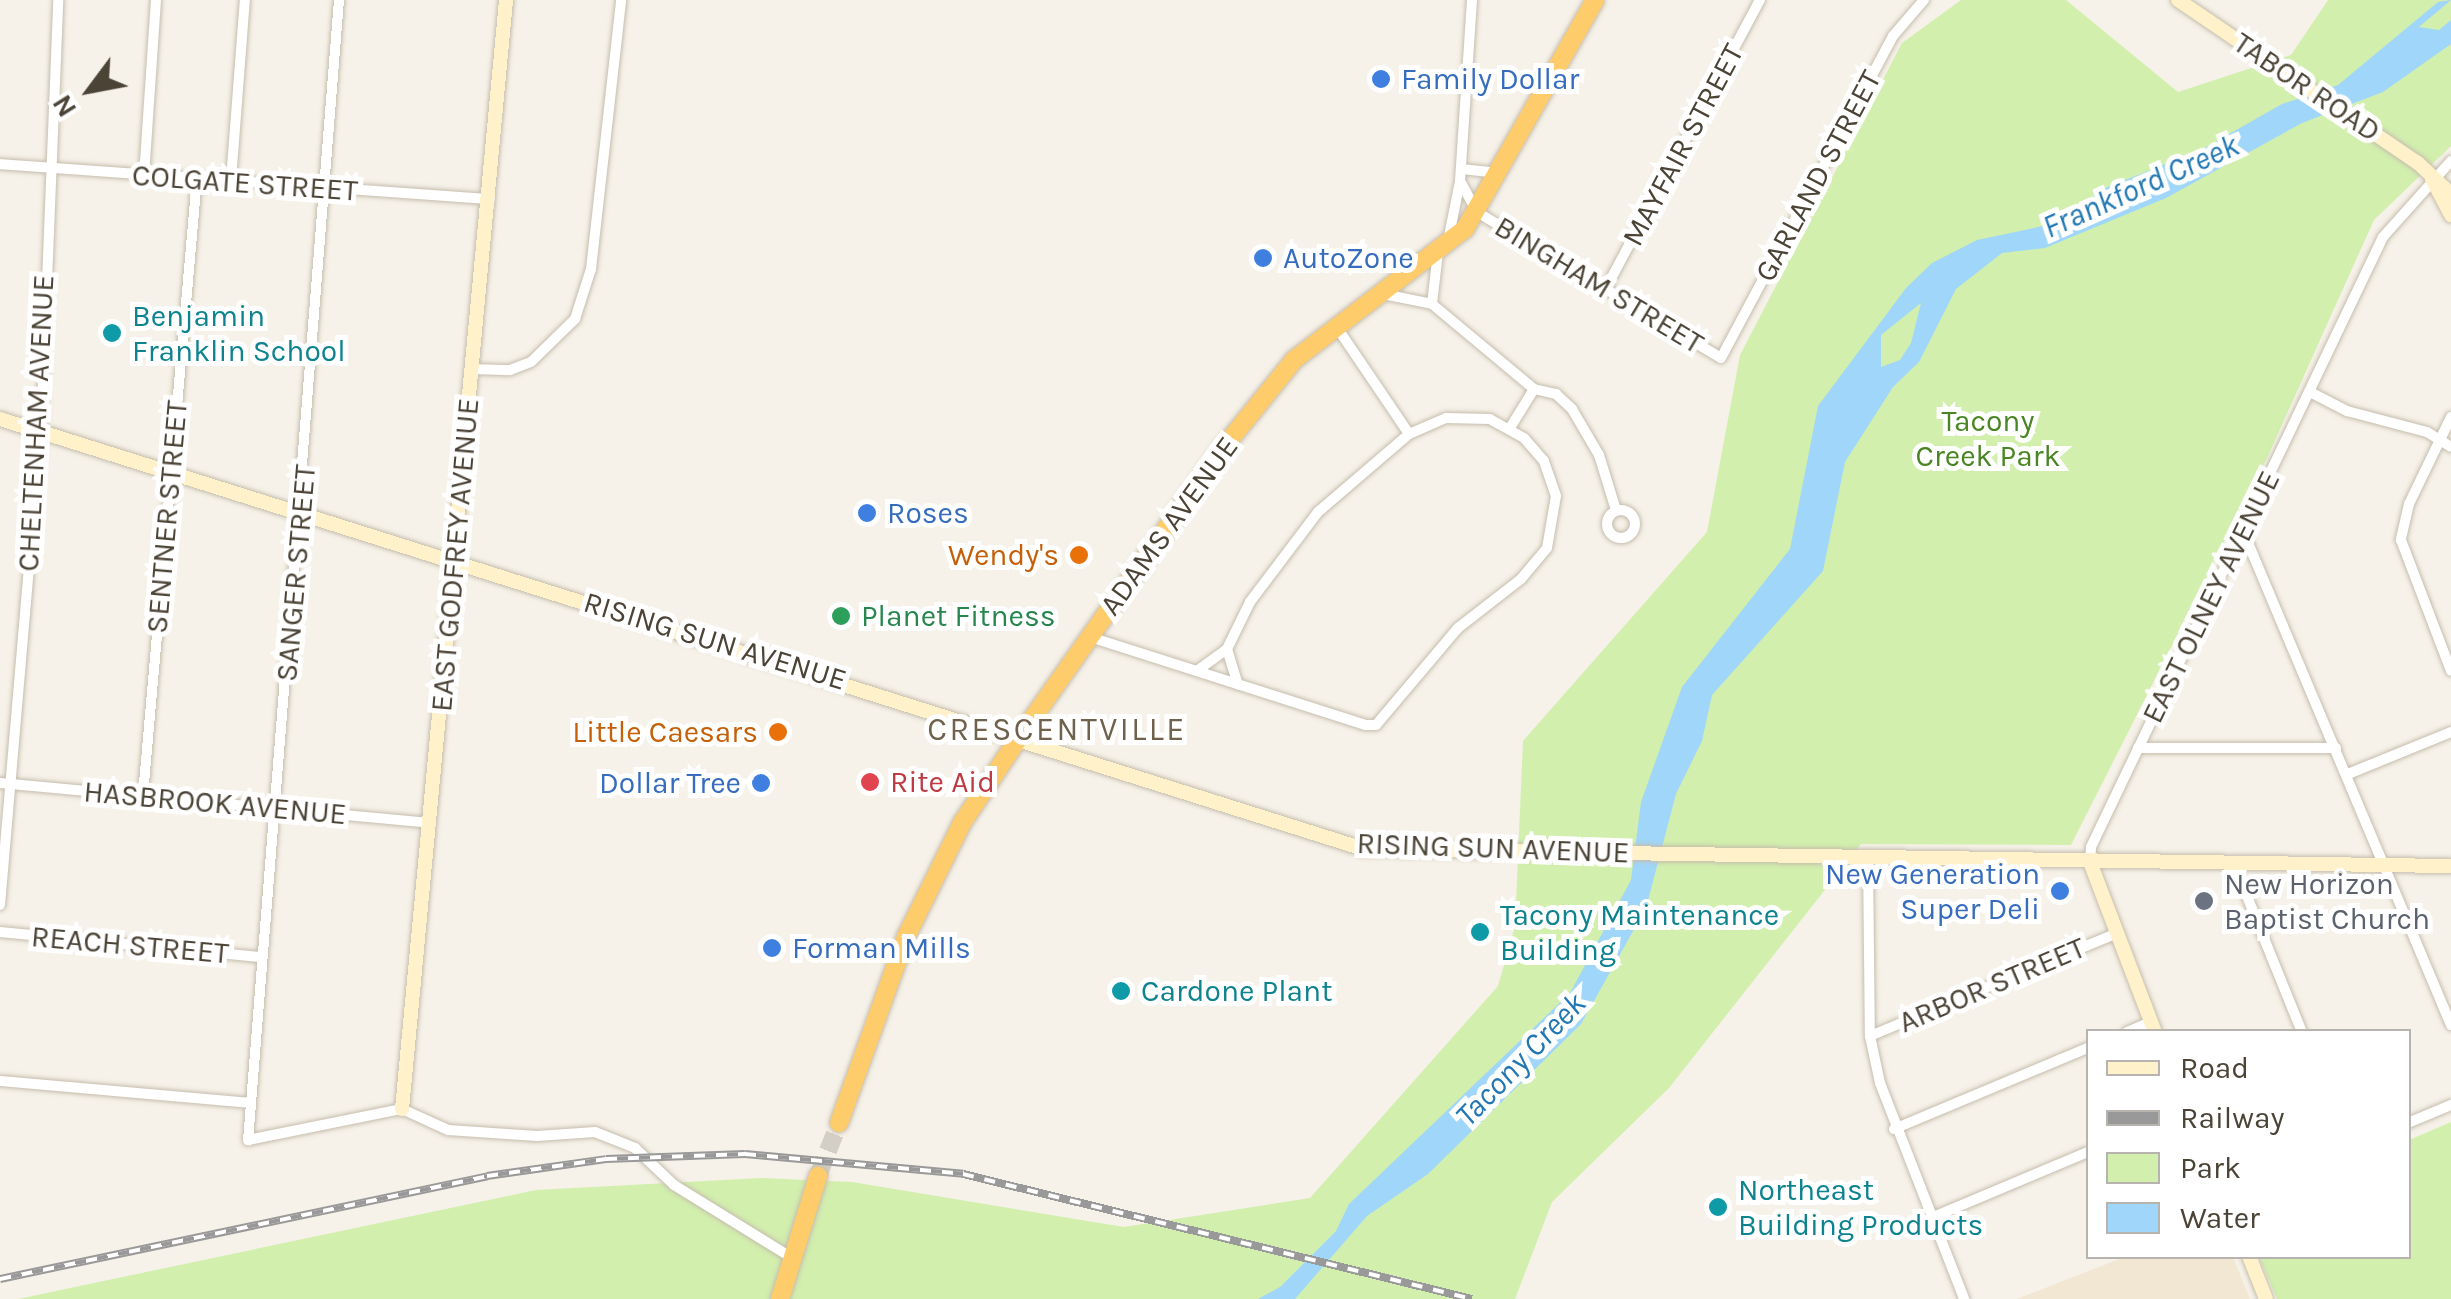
<!DOCTYPE html>
<style>
body{margin:0}
#map{position:relative;width:2451px;height:1299px;overflow:hidden;background:#f6f2e9;font-family:Karla,sans-serif}
div>[style]{position:absolute}
.education>*{inset:0;background:#f1e7d2}
.green>*{inset:0;background:#d2efae}
.water>*{inset:0;background:#a0d6f9}
.highway-tunnel>*{height:18px;margin-top:-9px;transform-origin:0;background:repeating-linear-gradient(90deg,#d4cfc5 0 18px,transparent 0 27px)}
.roads{filter:drop-shadow(0 0 2px #c6bdad) drop-shadow(0 0 2px #c6bdad)}
.street>*{height:10px;margin:-5px;padding:0 5px;transform-origin:5px;border-radius:5px;background:#fff}
.street>.ring{margin:-5px;padding:0;box-sizing:content-box;background:none;border:10px solid #fff;border-radius:50%}
.secondary>*{height:14px;margin:-7px;padding:0 7px;transform-origin:7px;border-radius:7px;background:#fff1ca}
.highway>*{height:18px;margin:-9px;padding:0 9px;transform-origin:9px;border-radius:9px;background:#ffcc6b}
.rail>*{height:8px;margin-top:-4px;transform-origin:0;background:repeating-linear-gradient(90deg,#fff 0 11px,#999 0 22px);box-sizing:border-box;border-block:2px solid #999}
.dots>*{width:28px;height:28px;translate:-50% -50%;box-sizing:border-box;border:5px solid #fff;border-radius:50%}
span{translate:-50% -50%;white-space:nowrap;text-align:center;line-height:1.15;-webkit-text-stroke:10px #fff;paint-order:stroke}
.shop-label{font-size:30px;color:#366cbe}
.left{translate:0 -50%;text-align:left}
.right{translate:-100% -50%;text-align:right}
.street-label{font-size:30px;color:#4b4336}
.culture-label{font-size:30px;color:#0d838f}
.park-label{font-size:30px;color:#498522}
.food-label{font-size:30px;color:#c56008}
.leisure-label{font-size:30px;color:#27864d}
.health-label{font-size:30px;color:#be3a42}
.worship-label{font-size:30px;color:#5b616d}
.water-label{font-size:32px;color:#2077b3;font-style:italic}
.neighbourhood-label{font-size:32px;color:#6f614c;letter-spacing:2.5px}
.legend{position:absolute;left:2086px;top:1029px;width:325px;height:230px;box-sizing:border-box;background:#fff;border:2px solid #b7b4af;margin:0;padding:12px 18px;list-style:none;font-size:30px;color:#4b4336}
.legend li{display:flex;align-items:center;gap:20px;height:50px}
.legend b{width:50px;border:2px solid #b7b4af}
.north{position:absolute;left:40px;top:40px;width:100px;height:100px;-webkit-text-stroke:8px #fff;paint-order:stroke;rotate:238deg;font-size:28px;font-weight:700;line-height:40px;text-align:center;color:#4b4336}
.north::after{content:'';display:block;margin:auto;width:35px;height:45px;background:#4b4336;clip-path:polygon(50% 0,100% 100%,50% 72%,0 100%)}
</style>
<div id="map">
<div class="education">
<i style="clip-path:polygon(2127px 1256px,2233px 1257px,2250px 1299px,2017px 1299px)"></i>
</div>
<div class="green">
<i style="clip-path:polygon(1961px 0,2066px 0,2178px 92px,2291px 55px,2328px 0,2451px 0,2451px 146px,2374px 220px,2267px 458px,2071px 845px,1861px 844px,1669px 1088px,1552px 1202px,1515px 1299px,18px 1299px,536px 1190px,761px 1178px,852px 1182px,1124px 1227px,1310px 1198px,1498px 986px,1515px 926px,1523px 741px,1707px 532px,1740px 355px,1902px 43px)"></i>
<i style="clip-path:polygon(2451px 1122px,2451px 1299px,2277px 1299px,2259px 1257px,2408px 1256px,2409px 1140px)"></i>
</div>
<div class="water">
<i style="clip-path:polygon(evenodd,2451px 0,2419px 27px,2439px 30px,2451px 20px,2451px 44px,2383px 92px,2302px 123px,2166px 198px,2045px 248px,2002px 253px,1956px 289px,1919px 362px,1893px 387px,1845px 462px,1823px 571px,1712px 695px,1702px 741px,1676px 794px,1646px 908px,1581px 1024px,1428px 1174px,1367px 1216px,1295px 1299px,1258px 1299px,1280px 1287px,1336px 1231px,1349px 1204px,1570px 993px,1631px 880px,1641px 802px,1682px 687px,1790px 549px,1818px 406px,1906px 288px,1932px 263px,1977px 240px,2057px 223px,2105px 188px,2201px 150px,2282px 104px,2338px 85px,2438px 2px,2451px 0,1921px 303px,1911px 343px,1900px 360px,1881px 367px,1881px 335px,1921px 303px)"></i>
</div>
<div class="highway-tunnel">
<i style="left:818px;top:1176px;width:57px;rotate:-68.4deg"></i>
</div>
<div class="roads">
<div class="street">
<i style="left:339px;top:0;width:1144px;rotate:94.56deg"></i>
<i style="left:248px;top:1140px;width:157px;rotate:-11.4deg"></i>
<i style="left:402px;top:1109px;width:51px;rotate:24.5deg"></i>
<i style="left:448px;top:1130px;width:89px;rotate:3.9deg"></i>
<i style="left:537px;top:1136px;width:58px;rotate:-3.9deg"></i>
<i style="left:595px;top:1132px;width:43px;rotate:21.8deg"></i>
<i style="left:635px;top:1148px;width:54px;rotate:43.5deg"></i>
<i style="left:674px;top:1185px;width:139px;rotate:31.7deg"></i>
<i style="left:1472px;top:0;width:181px;rotate:93.8deg"></i>
<i style="left:1460px;top:181px;width:35px;rotate:61deg"></i>
<i style="left:1477px;top:212px;width:284px;rotate:30.9deg"></i>
<i style="left:1721px;top:358px;width:365px;rotate:-61.9deg"></i>
<i style="left:1893px;top:36px;width:48px;rotate:-49.3deg"></i>
<i style="left:0;top:164px;width:491px;rotate:4.1deg"></i>
<i style="left:1461px;top:169px;width:36px;rotate:6deg"></i>
<i style="left:144px;top:176px;width:176px;rotate:-86.1deg"></i>
<i style="left:231px;top:180px;width:181px;rotate:-85.6deg"></i>
<i style="left:1448px;top:241px;width:61px;rotate:-78.7deg"></i>
<i style="left:1605px;top:290px;width:329px;rotate:-61.9deg"></i>
<i style="left:1383px;top:294px;width:50px;rotate:11.5deg"></i>
<i style="left:1432px;top:304px;width:52px;rotate:-83.4deg"></i>
<i style="left:1432px;top:304px;width:133px;rotate:39.8deg"></i>
<i style="left:1534px;top:389px;width:23px;rotate:13deg"></i>
<i style="left:1556px;top:394px;width:22px;rotate:43deg"></i>
<i style="left:1572px;top:409px;width:53px;rotate:59.6deg"></i>
<i style="left:1599px;top:455px;width:58px;rotate:72.8deg"></i>
<i style="left:1336px;top:326px;width:130px;rotate:55.9deg"></i>
<i style="left:472px;top:369px;width:38px;rotate:2deg"></i>
<i style="left:510px;top:370px;width:22px;rotate:-21deg"></i>
<i style="left:531px;top:362px;width:62px;rotate:-44.3deg"></i>
<i style="left:575px;top:319px;width:52px;rotate:-72.3deg"></i>
<i style="left:591px;top:269px;width:271px;rotate:-83.6deg"></i>
<i style="left:2310px;top:392px;width:42px;rotate:27.2deg"></i>
<i style="left:2347px;top:411px;width:83px;rotate:14.7deg"></i>
<i style="left:2427px;top:432px;width:28px;rotate:32deg"></i>
<i style="left:2451px;top:417px;width:97px;rotate:115.8deg"></i>
<i style="left:2409px;top:504px;width:37px;rotate:103deg"></i>
<i style="left:2401px;top:540px;width:140px;rotate:69.1deg"></i>
<i style="left:1510px;top:428px;width:46px;rotate:-58.4deg"></i>
<i class="ring" style="left:1607px;top:510px;width:18px;height:18px"></i>
<i style="left:2243px;top:531px;width:536px;rotate:67.17deg"></i>
<i style="left:1090px;top:637px;width:289px;rotate:17.7deg"></i>
<i style="left:1365px;top:725px;width:11px"></i>
<i style="left:1376px;top:725px;width:127px;rotate:-49.8deg"></i>
<i style="left:1458px;top:628px;width:80px;rotate:-37.9deg"></i>
<i style="left:1521px;top:579px;width:40px;rotate:-50deg"></i>
<i style="left:1547px;top:548px;width:53px;rotate:-80.2deg"></i>
<i style="left:1556px;top:496px;width:37px;rotate:-109deg"></i>
<i style="left:1544px;top:461px;width:30px;rotate:-131deg"></i>
<i style="left:1524px;top:438px;width:39px;rotate:-151deg"></i>
<i style="left:1490px;top:419px;width:44px;rotate:-178.7deg"></i>
<i style="left:1446px;top:418px;width:40px;rotate:156.6deg"></i>
<i style="left:1409px;top:434px;width:120px;rotate:139.4deg"></i>
<i style="left:1318px;top:512px;width:113px;rotate:127.1deg"></i>
<i style="left:1250px;top:602px;width:52px;rotate:116.1deg"></i>
<i style="left:1227px;top:649px;width:37px;rotate:144deg"></i>
<i style="left:1227px;top:649px;width:37px;rotate:73deg"></i>
<i style="left:2138px;top:748px;width:198px"></i>
<i style="left:2348px;top:774px;width:111px;rotate:-22.2deg"></i>
<i style="left:0;top:783px;width:432px;rotate:5.3deg"></i>
<i style="left:143px;top:795px;width:619px;rotate:-85deg"></i>
<i style="left:1868px;top:858px;width:178px;rotate:89.4deg"></i>
<i style="left:1870px;top:1036px;width:48px;rotate:78deg"></i>
<i style="left:1880px;top:1083px;width:232px;rotate:68.7deg"></i>
<i style="left:2090px;top:862px;width:15px;rotate:-86deg"></i>
<i style="left:2091px;top:847px;width:676px;rotate:-64.42deg"></i>
<i style="left:2383px;top:237px;width:102px;rotate:-48.2deg"></i>
<i style="left:2234px;top:864px;width:181px;rotate:68deg"></i>
<i style="left:0;top:905px;width:476px;rotate:-85.1deg"></i>
<i style="left:41px;top:431px;width:431px;rotate:-87.7deg"></i>
<i style="left:0;top:932px;width:261px;rotate:5.5deg"></i>
<i style="left:2127px;top:1032px;width:26px;rotate:-23deg"></i>
<i style="left:1870px;top:1036px;width:265px;rotate:-22.6deg"></i>
<i style="left:0;top:1081px;width:250px;rotate:5deg"></i>
<i style="left:2408px;top:1123px;width:47px;rotate:-22.7deg"></i>
<i style="left:1894px;top:1129px;width:210px;rotate:-22.7deg"></i>
<i style="left:1931px;top:1218px;width:170px;rotate:-22.8deg"></i>
</div>
<div class="secondary">
<i style="left:2178px;top:0;width:290px;rotate:34.2deg"></i>
<i style="left:2418px;top:163px;width:45px;rotate:43.2deg"></i>
<i style="left:2432px;top:179px;width:41px;rotate:62.2deg"></i>
<i style="left:0;top:419px;width:1430px;rotate:17.5deg"></i>
<i style="left:1364px;top:849px;width:1087px;rotate:0.9deg"></i>
<i style="left:2090px;top:862px;width:182px;rotate:69.1deg"></i>
<i style="left:402px;top:1109px;width:1114px;rotate:-84.64deg"></i>
<i style="left:2249px;top:1256px;width:46px;rotate:68.4deg"></i>
</div>
<div class="highway">
<i style="left:839px;top:1123px;width:198px;rotate:-70.2deg"></i>
<i style="left:906px;top:937px;width:127px;rotate:-63.8deg"></i>
<i style="left:962px;top:823px;width:105px;rotate:-56.3deg"></i>
<i style="left:1020px;top:736px;width:352px;rotate:-54.8deg"></i>
<i style="left:1223px;top:448px;width:113px;rotate:-51.1deg"></i>
<i style="left:1294px;top:360px;width:215px;rotate:-37.5deg"></i>
<i style="left:1465px;top:229px;width:263px;rotate:-60.4deg"></i>
<i style="left:780px;top:1299px;width:129px;rotate:-72.8deg"></i>
</div>
</div>
<div class="rail">
<i style="left:0;top:1279px;width:498px;rotate:-11.9deg"></i>
<i style="left:487px;top:1176px;width:120px;rotate:-8.1deg"></i>
<i style="left:606px;top:1159px;width:139px;rotate:-2.1deg"></i>
<i style="left:745px;top:1154px;width:219px;rotate:5.2deg"></i>
<i style="left:963px;top:1174px;width:524px;rotate:13.8deg"></i>
</div>
<div class="dots">
<i style="left:1381px;top:79px;background:#3f7fe0"></i>
<i style="left:1263px;top:258px;background:#3f7fe0"></i>
<i style="left:112px;top:333px;background:#0f9aa8"></i>
<i style="left:867px;top:513px;background:#3f7fe0"></i>
<i style="left:1079px;top:555px;background:#e8710a"></i>
<i style="left:841px;top:616px;background:#2e9e5b"></i>
<i style="left:778px;top:732px;background:#e8710a"></i>
<i style="left:870px;top:782px;background:#e0444e"></i>
<i style="left:761px;top:783px;background:#3f7fe0"></i>
<i style="left:2060px;top:891px;background:#3f7fe0"></i>
<i style="left:2204px;top:901px;background:#6b7280"></i>
<i style="left:1480px;top:932px;background:#0f9aa8"></i>
<i style="left:772px;top:948px;background:#3f7fe0"></i>
<i style="left:1121px;top:991px;background:#0f9aa8"></i>
<i style="left:1718px;top:1207px;background:#0f9aa8"></i>
</div>
<div class="shop-label">
<span class="left" style="left:1401px;top:79px">Family Dollar</span>
<span class="left" style="left:1283px;top:258px">AutoZone</span>
<span class="left" style="left:887px;top:513px">Roses</span>
<span class="right" style="left:741px;top:783px">Dollar Tree</span>
<span class="right" style="left:2040px;top:891px">New Generation<br>Super Deli</span>
<span class="left" style="left:792px;top:948px">Forman Mills</span>
</div>
<div class="street-label">
<span style="left:2307px;top:87px;rotate:34deg">TABOR ROAD</span>
<span style="left:1683px;top:145px;rotate:-62deg">MAYFAIR STREET</span>
<span style="left:1818px;top:176px;rotate:-62deg">GARLAND STREET</span>
<span style="left:245px;top:183px;rotate:4deg">COLGATE STREET</span>
<span style="left:1599px;top:285px;rotate:31deg">BINGHAM STREET</span>
<span style="left:36px;top:423px;rotate:-87deg">CHELTENHAM AVENUE</span>
<span style="left:167px;top:517px;rotate:-85deg">SENTNER STREET</span>
<span style="left:1169px;top:526px;rotate:-54deg">ADAMS AVENUE</span>
<span style="left:455px;top:555px;rotate:-85deg">EAST GODFREY AVENUE</span>
<span style="left:296px;top:573px;rotate:-85deg">SANGER STREET</span>
<span style="left:2211px;top:597px;rotate:-64deg">EAST OLNEY AVENUE</span>
<span style="left:715px;top:641px;rotate:17deg">RISING SUN AVENUE</span>
<span style="left:215px;top:803px;rotate:5deg">HASBROOK AVENUE</span>
<span style="left:1493px;top:848px;rotate:2deg">RISING SUN AVENUE</span>
<span style="left:130px;top:945px;rotate:5deg">REACH STREET</span>
<span style="left:1992px;top:985px;rotate:-23deg">ARBOR STREET</span>
</div>
<div class="culture-label">
<span class="left" style="left:132px;top:333px">Benjamin<br>Franklin School</span>
<span class="left" style="left:1500px;top:932px">Tacony Maintenance<br>Building</span>
<span class="left" style="left:1141px;top:991px">Cardone Plant</span>
<span class="left" style="left:1738px;top:1207px">Northeast<br>Building Products</span>
</div>
<div class="park-label">
<span style="left:1988px;top:438px">Tacony<br>Creek Park</span>
</div>
<div class="food-label">
<span class="right" style="left:1059px;top:555px">Wendy's</span>
<span class="right" style="left:758px;top:732px">Little Caesars</span>
</div>
<div class="leisure-label">
<span class="left" style="left:861px;top:616px">Planet Fitness</span>
</div>
<div class="health-label">
<span class="left" style="left:890px;top:782px">Rite Aid</span>
</div>
<div class="worship-label">
<span class="left" style="left:2224px;top:901px">New Horizon<br>Baptist Church</span>
</div>
<div class="water-label">
<span style="left:2141px;top:187px;rotate:-24deg">Frankford Creek</span>
<span style="left:1521px;top:1060px;rotate:-46deg">Tacony Creek</span>
</div>
<div class="neighbourhood-label">
<span style="left:1057px;top:730px">CRESCENTVILLE</span>
</div>
<ul class="legend">
<li><b style="height:12px;background:#fff1ca"></b>Road</li>
<li><b style="height:12px;background:#999"></b>Railway</li>
<li><b style="height:28px;background:#d2efae"></b>Park</li>
<li><b style="height:28px;background:#a0d6f9"></b>Water</li>
</ul>
<div class="north">N</div>
</div>
